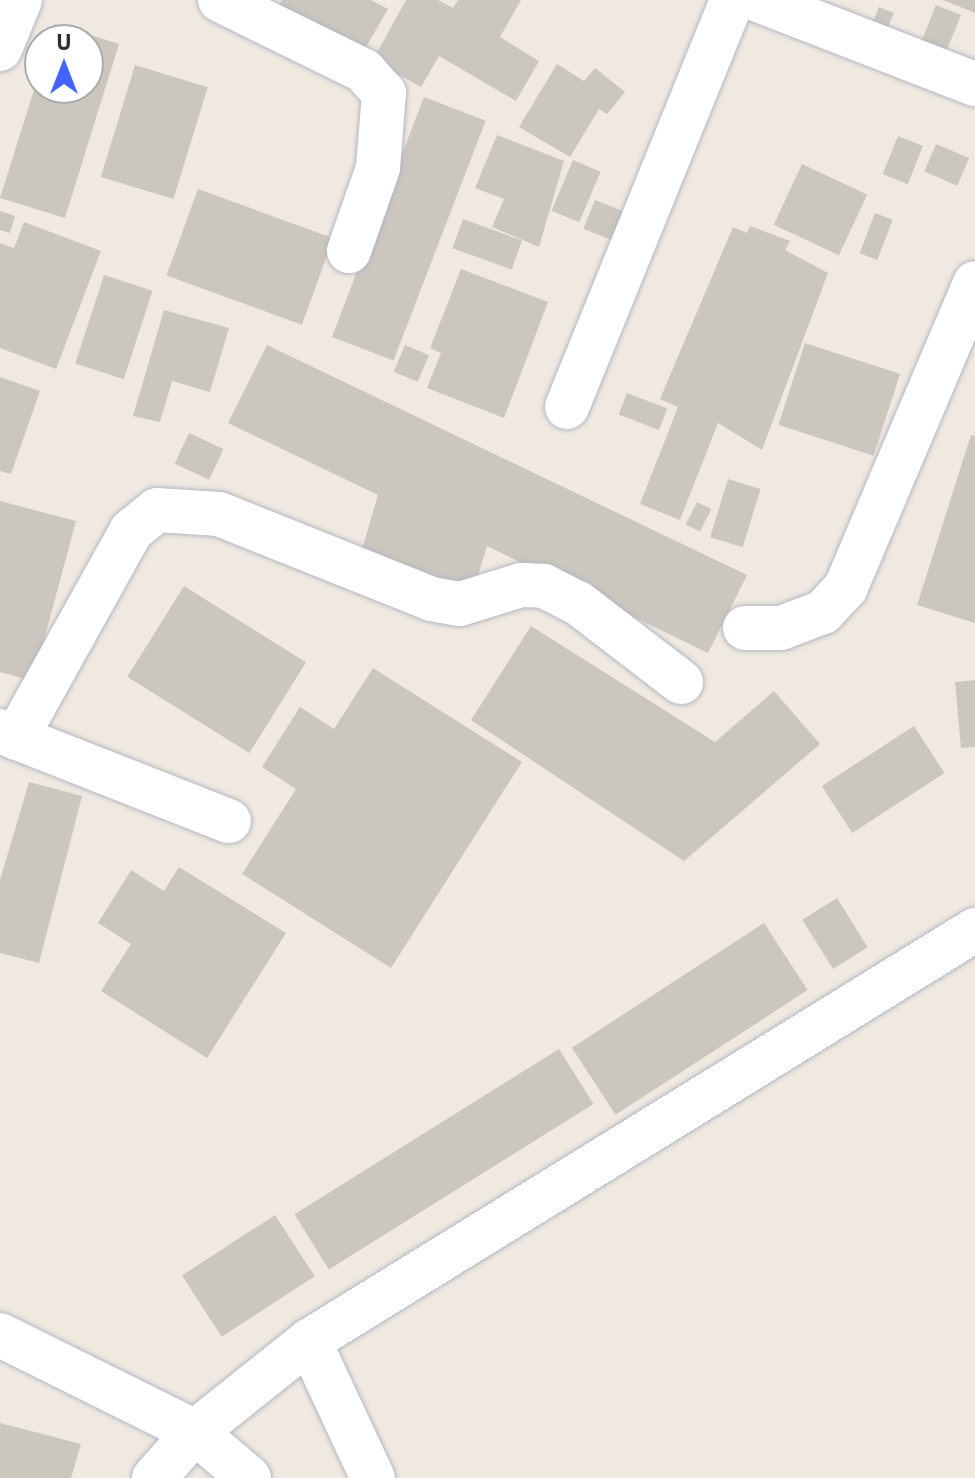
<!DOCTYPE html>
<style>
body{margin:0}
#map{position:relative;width:975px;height:1478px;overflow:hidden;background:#efe9e1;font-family:"IBM Plex Sans",sans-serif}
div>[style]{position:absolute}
.building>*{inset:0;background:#cbc7bf;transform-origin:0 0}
.roads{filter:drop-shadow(0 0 2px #b4b7c1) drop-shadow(0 0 2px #b4b7c1)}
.minor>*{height:44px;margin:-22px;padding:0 22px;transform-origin:22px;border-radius:22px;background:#fff}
span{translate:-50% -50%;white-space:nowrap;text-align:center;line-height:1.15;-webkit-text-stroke:6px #fff;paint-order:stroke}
.north{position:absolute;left:24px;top:24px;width:80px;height:80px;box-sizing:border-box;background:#fff;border:2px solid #ababab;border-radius:50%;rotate:0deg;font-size:22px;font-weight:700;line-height:32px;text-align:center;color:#2e2e2e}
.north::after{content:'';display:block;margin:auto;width:28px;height:36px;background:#4264fb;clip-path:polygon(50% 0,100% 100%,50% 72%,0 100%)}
</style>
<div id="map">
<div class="building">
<i style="clip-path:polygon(282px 0,371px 0,388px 9px,362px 54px,278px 7px)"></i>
<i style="clip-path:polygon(406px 0,438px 0,453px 8px,458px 0,521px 0,500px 37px,539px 61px,516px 101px,439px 56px,421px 87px,373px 60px)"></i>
<i style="clip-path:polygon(943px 0,975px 0,975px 13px)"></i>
<i style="left:936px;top:5px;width:27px;height:49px;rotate:22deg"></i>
<i style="left:879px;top:7px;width:16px;height:21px;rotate:22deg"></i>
<i style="clip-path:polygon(55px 24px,119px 44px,65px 218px,0 198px,39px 74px,40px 88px,88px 88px,88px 40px,50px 40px)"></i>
<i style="clip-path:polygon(557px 64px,584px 81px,595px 68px,625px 92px,607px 114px,599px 109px,570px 157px,519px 127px)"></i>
<i style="left:135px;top:65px;width:76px;height:117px;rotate:17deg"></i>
<i style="left:424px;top:97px;width:66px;height:257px;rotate:21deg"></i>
<i style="clip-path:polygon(497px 135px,564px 161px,539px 247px,492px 227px,504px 199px,475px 188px)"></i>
<i style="left:898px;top:136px;width:27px;height:41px;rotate:22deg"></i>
<i style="left:936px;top:144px;width:36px;height:30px;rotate:23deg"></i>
<i style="left:573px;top:160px;width:30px;height:55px;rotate:23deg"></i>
<i style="left:802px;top:164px;width:72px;height:67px;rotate:25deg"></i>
<i style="left:198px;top:189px;width:144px;height:92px;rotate:20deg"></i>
<i style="left:595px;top:200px;width:35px;height:31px;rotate:22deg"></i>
<i style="clip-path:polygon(0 211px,15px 216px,10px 233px,0 230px)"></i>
<i style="left:875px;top:213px;width:19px;height:43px;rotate:21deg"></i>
<i style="left:463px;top:219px;width:63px;height:31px;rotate:20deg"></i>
<i style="clip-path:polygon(24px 222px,101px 251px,56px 369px,0 348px,0 243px,14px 248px)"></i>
<i style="clip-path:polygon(750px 226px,790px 241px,785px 250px,828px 273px,762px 450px,718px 423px,680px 520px,640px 504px,678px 407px,660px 399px,733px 227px,747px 233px)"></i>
<i style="clip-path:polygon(461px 269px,548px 302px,504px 418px,427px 388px,441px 353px,430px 348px)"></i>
<i style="left:104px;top:275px;width:51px;height:93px;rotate:18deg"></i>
<i style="clip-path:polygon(164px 310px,229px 328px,210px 392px,172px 381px,160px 422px,133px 416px)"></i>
<i style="left:805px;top:343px;width:100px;height:86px;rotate:18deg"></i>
<i style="clip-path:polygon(267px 345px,747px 575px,708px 653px,487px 546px,472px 595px,358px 563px,378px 495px,228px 423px)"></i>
<i style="left:405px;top:345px;width:26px;height:29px;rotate:23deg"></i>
<i style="clip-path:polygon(0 377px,40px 391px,11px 474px,0 471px)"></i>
<i style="left:627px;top:393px;width:43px;height:23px;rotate:21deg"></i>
<i style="left:189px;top:433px;width:38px;height:34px;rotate:25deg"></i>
<i style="clip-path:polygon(971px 435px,975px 436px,975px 623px,917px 605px)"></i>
<i style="left:728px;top:479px;width:34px;height:61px;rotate:17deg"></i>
<i style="clip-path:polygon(0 501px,76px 521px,33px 681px,0 672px)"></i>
<i style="left:697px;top:502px;width:16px;height:25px;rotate:27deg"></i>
<i style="left:184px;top:586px;width:144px;height:107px;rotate:32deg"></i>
<i style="clip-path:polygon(531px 626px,715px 742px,774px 691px,820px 744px,684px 861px,471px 720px)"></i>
<i style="clip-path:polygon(373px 668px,522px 762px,391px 968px,242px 874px,296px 789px,262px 767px,300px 707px,334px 729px)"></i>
<i style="clip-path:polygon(975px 680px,975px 747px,961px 748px,955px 682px)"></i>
<i style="left:914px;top:726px;width:56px;height:110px;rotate:57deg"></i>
<i style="clip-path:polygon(29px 782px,82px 796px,39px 963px,0 953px,0 880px)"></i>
<i style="clip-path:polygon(179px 867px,286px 933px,207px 1058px,101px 991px,131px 944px,98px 923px,131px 870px,164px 891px)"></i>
<i style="left:837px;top:898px;width:58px;height:41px;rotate:58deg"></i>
<i style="left:764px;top:923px;width:80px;height:229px;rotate:57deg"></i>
<i style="left:559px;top:1049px;width:65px;height:312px;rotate:58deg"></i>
<i style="left:275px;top:1215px;width:73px;height:111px;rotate:57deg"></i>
<i style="clip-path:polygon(0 1423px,81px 1444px,71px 1478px,0 1478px)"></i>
</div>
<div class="roads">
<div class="minor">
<i style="left:220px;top:0;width:161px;rotate:26.2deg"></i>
<i style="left:364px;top:71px;width:30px;rotate:48deg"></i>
<i style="left:384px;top:93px;width:75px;rotate:94.6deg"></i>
<i style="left:378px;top:168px;width:88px;rotate:109.3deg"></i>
<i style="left:758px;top:0;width:233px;rotate:21.2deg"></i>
<i style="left:0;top:49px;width:53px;rotate:-67.8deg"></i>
<i style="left:567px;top:407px;width:439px;rotate:-67.9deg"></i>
<i style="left:745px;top:628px;width:36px"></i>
<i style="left:781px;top:628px;width:45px;rotate:-20.9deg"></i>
<i style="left:823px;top:612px;width:34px;rotate:-47deg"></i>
<i style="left:846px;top:587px;width:330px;rotate:-67deg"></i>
<i style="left:0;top:731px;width:246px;rotate:21.5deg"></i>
<i style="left:16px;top:738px;width:237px;rotate:-60.9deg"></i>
<i style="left:131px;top:531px;width:33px;rotate:-39deg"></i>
<i style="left:157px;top:510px;width:62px;rotate:3.7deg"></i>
<i style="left:219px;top:514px;width:228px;rotate:21.8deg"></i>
<i style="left:431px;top:599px;width:29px;rotate:10deg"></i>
<i style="left:460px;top:604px;width:64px;rotate:-17.3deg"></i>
<i style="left:521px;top:585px;width:23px;rotate:2deg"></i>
<i style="left:544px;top:586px;width:38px;rotate:27deg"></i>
<i style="left:578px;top:603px;width:130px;rotate:37.5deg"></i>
<i style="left:0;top:1335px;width:218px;rotate:26.4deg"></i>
<i style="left:195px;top:1432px;width:71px;rotate:40.4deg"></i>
<i style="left:309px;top:1341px;width:151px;rotate:65deg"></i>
<i style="left:154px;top:1478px;width:62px;rotate:-48.3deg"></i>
<i style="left:195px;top:1432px;width:146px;rotate:-38.6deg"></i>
<i style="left:309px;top:1341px;width:783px;rotate:-31.68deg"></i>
</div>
</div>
<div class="north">U</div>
</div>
